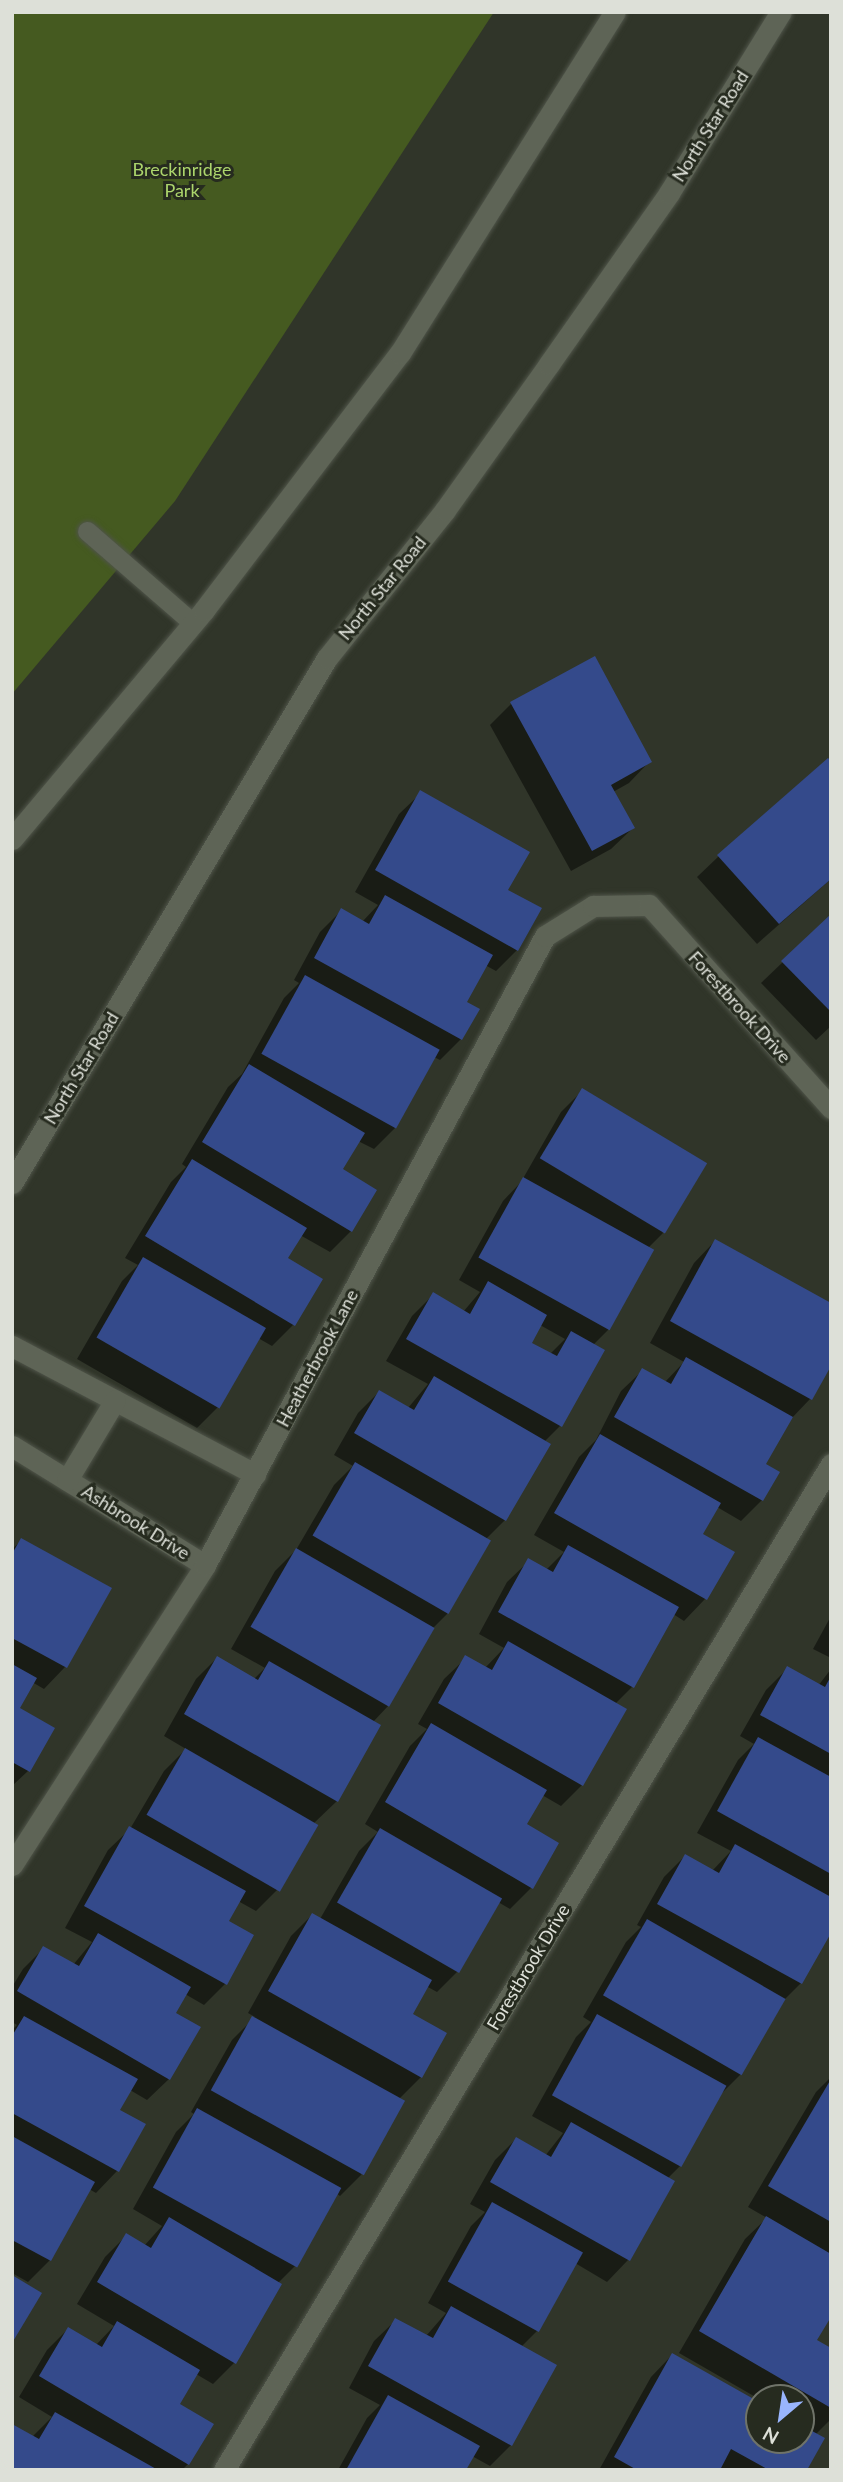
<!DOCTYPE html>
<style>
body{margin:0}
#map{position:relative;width:843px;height:2482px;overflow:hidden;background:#303529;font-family:Lato,sans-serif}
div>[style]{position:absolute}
.green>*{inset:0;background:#455a20}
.shadow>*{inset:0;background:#0007}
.building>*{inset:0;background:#344a8b;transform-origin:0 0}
.roads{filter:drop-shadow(0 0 2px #4f5449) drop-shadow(0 0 2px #4f5449)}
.lane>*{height:19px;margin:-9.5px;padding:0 9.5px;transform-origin:9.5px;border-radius:9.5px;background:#5e6456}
.street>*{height:21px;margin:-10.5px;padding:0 10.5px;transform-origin:10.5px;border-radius:10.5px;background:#5e6456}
.secondary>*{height:21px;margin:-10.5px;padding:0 10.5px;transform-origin:10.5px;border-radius:10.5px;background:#5e6456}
span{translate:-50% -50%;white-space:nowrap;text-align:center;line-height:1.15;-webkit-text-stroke:6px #262b1f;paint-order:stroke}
.street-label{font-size:18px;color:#dde0d8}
.park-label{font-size:18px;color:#acd56c}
.frame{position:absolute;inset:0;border:14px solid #dde0d8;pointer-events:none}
.north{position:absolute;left:745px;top:2384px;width:70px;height:70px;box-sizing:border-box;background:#262b1f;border:2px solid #6f7369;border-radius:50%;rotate:209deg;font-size:19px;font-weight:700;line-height:28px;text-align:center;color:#dde0d8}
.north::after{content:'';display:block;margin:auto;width:24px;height:32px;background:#99b5fd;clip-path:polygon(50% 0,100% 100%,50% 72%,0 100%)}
</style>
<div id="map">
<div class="green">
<i style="clip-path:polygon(12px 12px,494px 12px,175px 501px,12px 694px)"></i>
</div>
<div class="shadow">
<i style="clip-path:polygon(511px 704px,650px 761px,629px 783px,613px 792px,633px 828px,611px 849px,571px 871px,490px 725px)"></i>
<i style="clip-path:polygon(421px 793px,506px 890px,517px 950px,496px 971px,485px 965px,464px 1003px,461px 1039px,440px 1060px,434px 1057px,395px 1128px,374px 1149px,358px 1141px,340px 1170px,351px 1231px,330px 1252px,300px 1235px,286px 1259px,293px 1325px,272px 1346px,258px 1338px,218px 1407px,197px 1428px,77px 1359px,122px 1281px,138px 1265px,125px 1258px,171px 1182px,186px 1167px,182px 1164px,228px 1087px,242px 1074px,284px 998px,299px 983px,294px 980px,320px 932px,342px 910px,362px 922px,378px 905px,355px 892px,399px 814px)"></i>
<i style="clip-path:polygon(719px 856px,831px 879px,757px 944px,697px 877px)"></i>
<i style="clip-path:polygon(831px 916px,831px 1026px,816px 1040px,761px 983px)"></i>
<i style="clip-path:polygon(evenodd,582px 1091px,663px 1233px,648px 1248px,608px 1330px,593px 1345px,560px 1426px,544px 1442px,505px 1520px,485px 1540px,447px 1614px,433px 1628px,389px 1705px,373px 1722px,337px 1801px,313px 1824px,277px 1890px,256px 1911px,238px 1901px,227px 1922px,225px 1984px,204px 2005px,185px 1994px,173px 2014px,169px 2079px,147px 2100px,130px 2090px,118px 2111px,143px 2125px,117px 2171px,96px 2193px,89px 2189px,50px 2260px,28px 2282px,12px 2273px,12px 2030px,17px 2025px,12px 2022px,12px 1987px,23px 1969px,44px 1948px,73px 1965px,92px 1942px,65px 1928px,108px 1850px,130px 1829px,164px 1771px,186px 1749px,164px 1736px,196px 1679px,217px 1658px,254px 1679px,265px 1668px,231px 1649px,275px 1571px,296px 1550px,334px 1485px,353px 1466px,334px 1455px,358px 1413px,379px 1392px,408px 1408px,428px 1384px,386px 1361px,412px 1316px,433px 1295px,463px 1312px,480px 1292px,459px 1280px,503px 1201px,521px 1182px,561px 1112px,582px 1091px,540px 1325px,565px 1339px,550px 1354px,529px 1343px,540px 1325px)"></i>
<i style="clip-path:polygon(715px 1241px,831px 1362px,810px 1399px,790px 1420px,764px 1465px,762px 1500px,741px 1521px,717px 1507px,701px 1534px,732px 1552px,705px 1599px,684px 1621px,673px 1614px,633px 1686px,615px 1704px,582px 1785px,561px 1806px,542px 1795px,525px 1825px,531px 1888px,510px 1909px,498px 1902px,458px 1971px,437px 1992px,426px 1986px,411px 2015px,421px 2077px,398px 2100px,361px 2175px,340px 2196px,336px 2193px,295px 2266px,278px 2283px,234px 2363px,213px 2384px,196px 2374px,177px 2405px,188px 2464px,182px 2470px,12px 2470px,34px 2435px,52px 2417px,19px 2397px,47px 2350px,68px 2329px,96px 2345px,114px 2326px,77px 2304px,105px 2257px,126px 2236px,144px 2246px,162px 2226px,133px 2209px,176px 2132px,194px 2114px,191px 2112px,232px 2040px,255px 2017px,248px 2013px,291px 1936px,312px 1915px,320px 1919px,359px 1851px,378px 1832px,365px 1824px,410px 1746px,427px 1729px,418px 1724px,444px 1679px,466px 1658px,485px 1668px,504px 1648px,479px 1634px,507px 1582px,529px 1561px,546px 1570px,564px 1552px,534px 1535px,579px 1457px,596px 1440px,621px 1391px,643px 1370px,665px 1382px,684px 1362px,650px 1343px,694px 1263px)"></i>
<i style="clip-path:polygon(22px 1540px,109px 1588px,65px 1667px,44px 1689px,32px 1682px,17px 1709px,28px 1771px,12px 1786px,12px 1549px)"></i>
<i style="clip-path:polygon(831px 1616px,831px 1658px,813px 1649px)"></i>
<i style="clip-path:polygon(787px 1669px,818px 1686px,831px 1669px,831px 1929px,801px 1983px,782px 2002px,741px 2074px,719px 2096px,681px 2165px,667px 2179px,673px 2182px,628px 2260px,607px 2282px,575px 2263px,537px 2331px,521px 2347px,511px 2445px,490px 2466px,472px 2456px,464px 2470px,338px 2470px,367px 2418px,380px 2405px,349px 2388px,374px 2341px,396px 2320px,426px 2336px,446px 2313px,428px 2303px,471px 2226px,485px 2212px,470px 2204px,495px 2160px,516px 2139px,545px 2156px,563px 2133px,532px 2116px,576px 2037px,591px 2022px,583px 2017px,626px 1942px,641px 1927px,637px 1925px,664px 1877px,685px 1856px,712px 1871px,731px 1851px,697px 1833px,738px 1760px,754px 1744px,740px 1736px,766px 1690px)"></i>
<i style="clip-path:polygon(831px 2077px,831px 2314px,815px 2341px,831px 2350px,831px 2419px,815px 2435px,805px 2470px,599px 2470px,651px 2377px,672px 2355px,759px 2404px,759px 2440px,801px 2440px,801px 2398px,759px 2399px,679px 2353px,745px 2239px,767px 2218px,748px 2207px,816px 2092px)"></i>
</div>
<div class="building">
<i style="clip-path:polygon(595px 656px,652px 762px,611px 785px,635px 828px,592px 851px,510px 702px)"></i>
<i style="clip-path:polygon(828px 758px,831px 761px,831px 879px,779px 924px,717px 855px)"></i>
<i style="clip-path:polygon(420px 790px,530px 852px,508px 890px,542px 908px,518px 951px,375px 870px)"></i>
<i style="clip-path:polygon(385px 895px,493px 955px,467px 1002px,480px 1009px,462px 1040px,314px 958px,341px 908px,369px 924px)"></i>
<i style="clip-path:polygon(831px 914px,831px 1012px,781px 961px)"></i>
<i style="left:305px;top:975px;width:154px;height:90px;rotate:29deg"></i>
<i style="clip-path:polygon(249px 1064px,365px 1133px,343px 1169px,377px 1190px,352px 1232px,202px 1142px)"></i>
<i style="left:582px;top:1088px;width:146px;height:82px;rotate:31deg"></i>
<i style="clip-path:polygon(192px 1159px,307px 1228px,288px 1258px,323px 1279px,295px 1326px,145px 1236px)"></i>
<i style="left:523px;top:1177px;width:150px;height:92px;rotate:29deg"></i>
<i style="clip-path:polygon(715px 1239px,831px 1303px,831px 1366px,812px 1400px,670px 1321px)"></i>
<i style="left:143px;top:1257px;width:142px;height:93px;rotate:30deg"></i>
<i style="clip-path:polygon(488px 1281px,547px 1315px,532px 1343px,557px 1356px,571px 1331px,605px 1350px,562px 1427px,406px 1339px,433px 1292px,470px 1314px)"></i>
<i style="clip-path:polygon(686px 1357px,793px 1417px,766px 1464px,780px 1472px,763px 1501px,614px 1417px,642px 1368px,671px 1384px)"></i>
<i style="clip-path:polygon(434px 1376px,551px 1444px,506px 1521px,354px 1433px,379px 1390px,414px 1410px)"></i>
<i style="clip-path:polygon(600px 1434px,721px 1503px,703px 1534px,735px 1552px,707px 1600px,554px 1513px)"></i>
<i style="left:355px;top:1462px;width:157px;height:85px;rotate:30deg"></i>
<i style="clip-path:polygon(21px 1538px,112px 1588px,67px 1668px,12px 1638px,12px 1554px)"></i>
<i style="clip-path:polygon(568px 1545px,679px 1607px,634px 1688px,498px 1612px,528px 1558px,553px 1572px)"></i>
<i style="left:296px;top:1548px;width:160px;height:91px;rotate:30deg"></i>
<i style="clip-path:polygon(508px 1641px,627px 1709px,583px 1786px,438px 1703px,465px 1655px,492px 1670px)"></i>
<i style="clip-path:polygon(217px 1656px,258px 1680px,269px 1661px,381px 1725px,338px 1802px,184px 1714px)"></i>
<i style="clip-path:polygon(12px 1664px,37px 1678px,20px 1708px,55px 1728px,30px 1772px,12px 1762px)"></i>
<i style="clip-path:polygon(787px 1666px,825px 1687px,831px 1676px,831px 1754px,760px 1715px)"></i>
<i style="clip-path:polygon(431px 1723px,547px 1790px,527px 1824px,559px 1843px,533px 1889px,385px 1802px)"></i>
<i style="clip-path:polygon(758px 1737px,831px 1777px,831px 1874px,717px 1811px)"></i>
<i style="left:185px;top:1748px;width:154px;height:77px;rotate:30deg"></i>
<i style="clip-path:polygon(129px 1826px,246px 1891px,229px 1921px,254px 1935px,227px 1985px,84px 1906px)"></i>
<i style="left:380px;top:1828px;width:141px;height:86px;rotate:30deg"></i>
<i style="clip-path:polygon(735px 1844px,831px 1897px,831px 1933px,802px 1984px,657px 1904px,685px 1854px,719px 1873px)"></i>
<i style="clip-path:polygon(312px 1913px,432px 1980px,413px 2014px,447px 2033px,422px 2078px,268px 1991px)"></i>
<i style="left:647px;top:1919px;width:160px;height:88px;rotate:30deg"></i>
<i style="clip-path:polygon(98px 1933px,191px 1987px,176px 2013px,201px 2027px,170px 2080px,17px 1991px,43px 1946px,79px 1966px)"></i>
<i style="left:597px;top:2014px;width:148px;height:93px;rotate:29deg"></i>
<i style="clip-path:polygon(24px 2016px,138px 2079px,120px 2110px,146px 2124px,119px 2172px,12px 2113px,12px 2036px)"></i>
<i style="left:252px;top:2016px;width:175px;height:85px;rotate:29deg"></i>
<i style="clip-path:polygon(831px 2079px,831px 2222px,768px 2186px)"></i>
<i style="left:197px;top:2108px;width:165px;height:91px;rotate:29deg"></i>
<i style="clip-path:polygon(571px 2122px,675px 2181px,630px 2261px,490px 2182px,516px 2137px,551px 2157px)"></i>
<i style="clip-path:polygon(12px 2136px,95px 2182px,51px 2261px,12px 2240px)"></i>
<i style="left:492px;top:2202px;width:104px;height:91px;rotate:29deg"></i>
<i style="clip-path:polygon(766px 2216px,831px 2254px,831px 2317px,817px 2340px,831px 2348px,831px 2408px,699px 2331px)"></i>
<i style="clip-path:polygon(169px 2217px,282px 2284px,236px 2364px,97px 2282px,126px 2233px,151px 2248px)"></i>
<i style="clip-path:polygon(12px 2275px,42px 2293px,12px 2343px)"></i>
<i style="clip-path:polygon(451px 2306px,557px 2365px,512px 2446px,368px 2366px,395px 2318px,433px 2338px)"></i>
<i style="clip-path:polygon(117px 2321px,200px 2370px,180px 2404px,214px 2424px,189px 2465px,39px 2376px,68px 2327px,102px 2347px)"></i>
<i style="clip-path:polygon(672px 2353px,759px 2402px,759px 2440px,801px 2440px,801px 2425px,825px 2438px,807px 2470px,769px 2470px,731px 2449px,720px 2470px,637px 2470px,614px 2457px)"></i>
<i style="clip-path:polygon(388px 2395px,480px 2446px,466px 2470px,346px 2470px)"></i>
<i style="clip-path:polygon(55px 2412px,158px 2470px,12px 2470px,12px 2424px,39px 2439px)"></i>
</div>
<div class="roads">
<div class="lane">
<i style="left:87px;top:531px;width:140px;rotate:41deg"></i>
</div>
<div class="street">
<i style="left:12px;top:1346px;width:275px;rotate:27.8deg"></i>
<i style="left:12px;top:1446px;width:227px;rotate:31.7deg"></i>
<i style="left:67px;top:1480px;width:93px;rotate:-59deg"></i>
<i style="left:12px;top:1865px;width:357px;rotate:-57.2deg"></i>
<i style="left:205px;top:1565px;width:715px;rotate:-61.61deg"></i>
<i style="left:545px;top:936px;width:57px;rotate:-32deg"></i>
<i style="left:593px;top:906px;width:56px;rotate:-1deg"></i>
<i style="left:649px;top:905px;width:273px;rotate:48.1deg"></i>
<i style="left:224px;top:2470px;width:1175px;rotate:-58.89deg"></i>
</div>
<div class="secondary">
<i style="left:12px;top:839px;width:299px;rotate:-50deg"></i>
<i style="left:204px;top:610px;width:323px;rotate:-52.7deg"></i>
<i style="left:400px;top:353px;width:403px;rotate:-57.8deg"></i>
<i style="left:12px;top:1183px;width:612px;rotate:-59.04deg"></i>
<i style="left:327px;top:658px;width:189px;rotate:-51.4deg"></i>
<i style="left:445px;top:510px;width:179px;rotate:-54.5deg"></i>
<i style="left:549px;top:364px;width:209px;rotate:-54.9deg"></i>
<i style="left:669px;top:193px;width:213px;rotate:-58.3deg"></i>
</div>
</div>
<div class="street-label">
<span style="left:710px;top:126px;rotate:-58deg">North Star Road</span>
<span style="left:382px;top:588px;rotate:-51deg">North Star Road</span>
<span style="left:740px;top:1007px;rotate:48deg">Forestbrook Drive</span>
<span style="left:81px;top:1068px;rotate:-59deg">North Star Road</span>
<span style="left:317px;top:1358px;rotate:-62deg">Heatherbrook Lane</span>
<span style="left:136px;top:1522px;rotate:32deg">Ashbrook Drive</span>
<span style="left:528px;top:1967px;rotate:-59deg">Forestbrook Drive</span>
</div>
<div class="park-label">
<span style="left:182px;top:180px">Breckinridge<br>Park</span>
</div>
<div class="frame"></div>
<div class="north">N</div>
</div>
